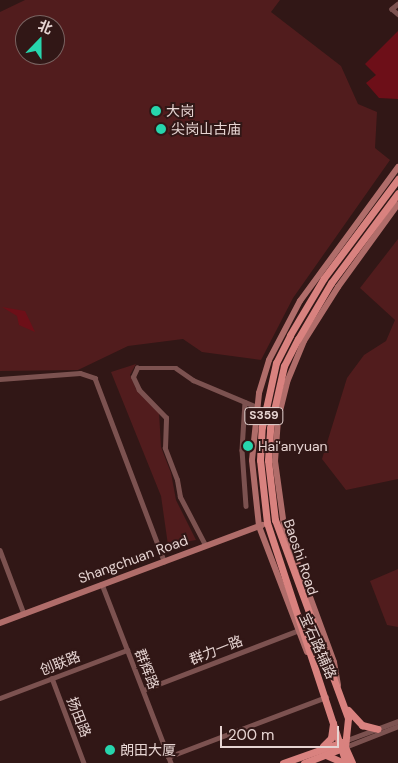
<!DOCTYPE html>
<meta charset="utf-8">
<style>
body{margin:0}
#map{position:relative;width:398px;height:763px;overflow:hidden;background:#311716;font-family:"DM Sans","Noto Sans SC",sans-serif}
div>[style]{position:absolute}
.green>*{inset:0;background:#511c1d}
.water>*{inset:0;background:#6d0f18}
.minor>*{height:4.5px;margin:-2.25px;padding:0 2.25px;transform-origin:2.25px;border-radius:2.25px;background:#7c5250}
.tertiary>*{height:5px;margin:-2.5px;padding:0 2.5px;transform-origin:2.5px;border-radius:2.5px;background:#7c5250}
.secondary>*{height:6px;margin:-3px;padding:0 3px;transform-origin:3px;border-radius:3px;background:#b06d6a}
.primary>*{height:7px;margin:-3.5px;padding:0 3.5px;transform-origin:3.5px;border-radius:3.5px;background:#d9827f}
.dots>*{width:14px;height:14px;translate:-50% -50%;box-sizing:border-box;border:2px solid #311716;border-radius:50%}
span{translate:-50% -50%;white-space:nowrap;text-align:center;line-height:1.15;-webkit-text-stroke:4px #311716;paint-order:stroke}
.shield-label span{padding:1px 4px;background:#311716;border:1px solid;border-radius:4px;-webkit-text-stroke-width:0}
.shield-label{font-size:12px;color:#e6d4d2;font-weight:700}
.poi-label{font-size:14px;color:#e6d4d2}
.left{translate:0 -50%;text-align:left}
.street-label{font-size:14px;color:#e6d4d2}
.north{position:absolute;left:15px;top:15px;width:50px;height:50px;box-sizing:border-box;background:#311716;border:1px solid #796361;border-radius:50%;rotate:22deg;font-size:14px;font-weight:700;line-height:20px;text-align:center;color:#e6d4d2}
.north::after{content:'';display:block;margin:auto;width:18px;height:22px;background:#27d5ad;clip-path:polygon(50% 0,100% 100%,50% 72%,0 100%)}
.scale{position:absolute;left:220px;top:726px;width:119px;height:22px;box-sizing:border-box;border:2px solid #e6d4d2;border-top:0;padding-left:6px;font-size:15px;line-height:18px;white-space:nowrap;color:#e6d4d2;-webkit-text-stroke:4px #311716;paint-order:stroke}
</style>
<div id="map">
<div class="green">
<i style="clip-path:polygon(evenodd,25px 0,280px 0,271px 12px,341px 66px,358px 104px,377px 112px,375px 148px,390px 160px,293px 298px,261px 360px,202px 352px,183px 339px,128px 346px,78px 370px,0 371px,0 12px,25px 0,25px 25px,55px 25px,55px 55px,25px 55px,25px 25px)"></i>
<i style="clip-path:polygon(398px 239px,398px 479px,346px 490px,322px 459px,347px 378px,364px 355px,386px 341px,395px 320px,360px 288px)"></i>
<i style="clip-path:polygon(136px 364px,130px 375px,137px 391px,159px 412px,161px 447px,171px 473px,176px 500px,196px 540px,168px 545px,161px 496px,111px 372px)"></i>
<i style="clip-path:polygon(398px 569px,398px 627px,387px 625px,370px 581px)"></i>
</div>
<div class="water">
<i style="clip-path:polygon(398px 31px,398px 99px,379px 98px,366px 83px,376px 75px,365px 64px)"></i>
<i style="clip-path:polygon(2px 307px,25px 311px,35px 332px,19px 325px,17px 316px)"></i>
</div>
<div class="minor">
<i style="left:398px;top:4px;width:8px;rotate:140deg"></i>
<i style="left:392px;top:9px;width:8px;rotate:40deg"></i>
<i style="left:0;top:379px;width:80px;rotate:-4.3deg"></i>
<i style="left:80px;top:373px;width:16px;rotate:18deg"></i>
<i style="left:95px;top:378px;width:196px;rotate:69.3deg"></i>
<i style="left:245px;top:402px;width:48px;rotate:93.6deg"></i>
<i style="left:242px;top:450px;width:56px;rotate:85.9deg"></i>
<i style="left:205px;top:545px;width:54px;rotate:-117.5deg"></i>
<i style="left:180px;top:497px;width:17px;rotate:-100deg"></i>
<i style="left:177px;top:480px;width:34px;rotate:-111deg"></i>
<i style="left:165px;top:448px;width:30px;rotate:-88deg"></i>
<i style="left:166px;top:418px;width:39px;rotate:-134deg"></i>
<i style="left:139px;top:390px;width:14px;rotate:-115deg"></i>
<i style="left:133px;top:377px;width:10px;rotate:-66deg"></i>
<i style="left:137px;top:368px;width:39px"></i>
<i style="left:176px;top:368px;width:21px;rotate:35deg"></i>
<i style="left:193px;top:380px;width:69px;rotate:22.9deg"></i>
<i style="left:0;top:550px;width:68px;rotate:69.4deg"></i>
<i style="left:102px;top:584px;width:192px;rotate:68.9deg"></i>
<i style="left:52px;top:678px;width:91px;rotate:69.4deg"></i>
<i style="left:143px;top:690px;width:165px;rotate:-21deg"></i>
<i style="left:0;top:698px;width:136px;rotate:-20.7deg"></i>
<i style="left:168px;top:757px;width:169px;rotate:-20.8deg"></i>
</div>
<div class="tertiary">
<i style="left:347px;top:740px;width:54px;rotate:-20.4deg"></i>
<i style="left:345px;top:747px;width:57px;rotate:-21.6deg"></i>
</div>
<div class="secondary">
<i style="left:0;top:623px;width:280px;rotate:-20.5deg"></i>
<i style="left:307px;top:652px;width:135px;rotate:-110.9deg"></i>
<i style="left:259px;top:526px;width:66px;rotate:-96.1deg"></i>
<i style="left:252px;top:460px;width:67px;rotate:-84deg"></i>
<i style="left:259px;top:393px;width:34px;rotate:-73deg"></i>
<i style="left:269px;top:360px;width:67px;rotate:-62.3deg"></i>
<i style="left:300px;top:301px;width:166px;rotate:-53.8deg"></i>
<i style="left:338px;top:685px;width:23px;rotate:-100deg"></i>
<i style="left:334px;top:662px;width:145px;rotate:-110.2deg"></i>
<i style="left:284px;top:526px;width:66px;rotate:-97.9deg"></i>
<i style="left:275px;top:461px;width:42px;rotate:-85.9deg"></i>
<i style="left:278px;top:419px;width:38px;rotate:-76deg"></i>
<i style="left:287px;top:382px;width:44px;rotate:-67.5deg"></i>
<i style="left:304px;top:341px;width:64px;rotate:-57.8deg"></i>
<i style="left:338px;top:287px;width:102px;rotate:-54.1deg"></i>
</div>
<div class="primary">
<i style="left:348px;top:710px;width:21px;rotate:47deg"></i>
<i style="left:362px;top:725px;width:16px;rotate:14deg"></i>
<i style="left:323px;top:746px;width:11px;rotate:-45deg"></i>
<i style="left:331px;top:738px;width:15px;rotate:-82deg"></i>
<i style="left:345px;top:747px;width:29px;rotate:-84deg"></i>
<i style="left:348px;top:718px;width:211px;rotate:-110.2deg"></i>
<i style="left:275px;top:520px;width:60px;rotate:-96.7deg"></i>
<i style="left:268px;top:460px;width:32px;rotate:-86deg"></i>
<i style="left:270px;top:428px;width:64px;rotate:-77.3deg"></i>
<i style="left:284px;top:366px;width:30px;rotate:-63deg"></i>
<i style="left:298px;top:339px;width:65px;rotate:-59.5deg"></i>
<i style="left:331px;top:283px;width:112px;rotate:-53.3deg"></i>
<i style="left:345px;top:747px;width:17px;rotate:66deg"></i>
<i style="left:326px;top:755px;width:20px;rotate:24deg"></i>
<i style="left:283px;top:763px;width:66px;rotate:-19.5deg"></i>
<i style="left:304px;top:763px;width:44px;rotate:-21.3deg"></i>
<i style="left:346px;top:763px;width:253px;rotate:-108.2deg"></i>
<i style="left:267px;top:523px;width:63px;rotate:-96.3deg"></i>
<i style="left:260px;top:460px;width:33px;rotate:-87deg"></i>
<i style="left:262px;top:427px;width:66px;rotate:-77.7deg"></i>
<i style="left:276px;top:363px;width:31px;rotate:-63deg"></i>
<i style="left:290px;top:335px;width:66px;rotate:-59.2deg"></i>
<i style="left:324px;top:278px;width:124px;rotate:-53.2deg"></i>
</div>
<div class="dots">
<i style="left:156px;top:111px;background:#27d5ad"></i>
<i style="left:161px;top:129px;background:#27d5ad"></i>
<i style="left:248px;top:446px;background:#27d5ad"></i>
<i style="left:110px;top:750px;background:#27d5ad"></i>
</div>
<div class="shield-label">
<span style="left:264px;top:416px">S359</span>
</div>
<div class="poi-label">
<span class="left" style="left:166px;top:111px">大岗</span>
<span class="left" style="left:171px;top:129px">尖岗山古庙</span>
<span class="left" style="left:258px;top:446px">Hai'anyuan</span>
<span class="left" style="left:120px;top:750px">朗田大厦</span>
</div>
<div class="street-label">
<span style="left:301px;top:557px;rotate:71deg">Baoshi Road</span>
<span style="left:133px;top:559px;rotate:-20deg">Shangchuan Road</span>
<span style="left:318px;top:646px;rotate:66deg">宝石路辅路</span>
<span style="left:216px;top:650px;rotate:-21deg">群力一路</span>
<span style="left:60px;top:663px;rotate:-21deg">创联路</span>
<span style="left:147px;top:669px;rotate:69deg">群辉路</span>
<span style="left:79px;top:717px;rotate:69deg">扬田路</span>
</div>
<div class="north">北</div>
<div class="scale">200 m</div>
</div>
